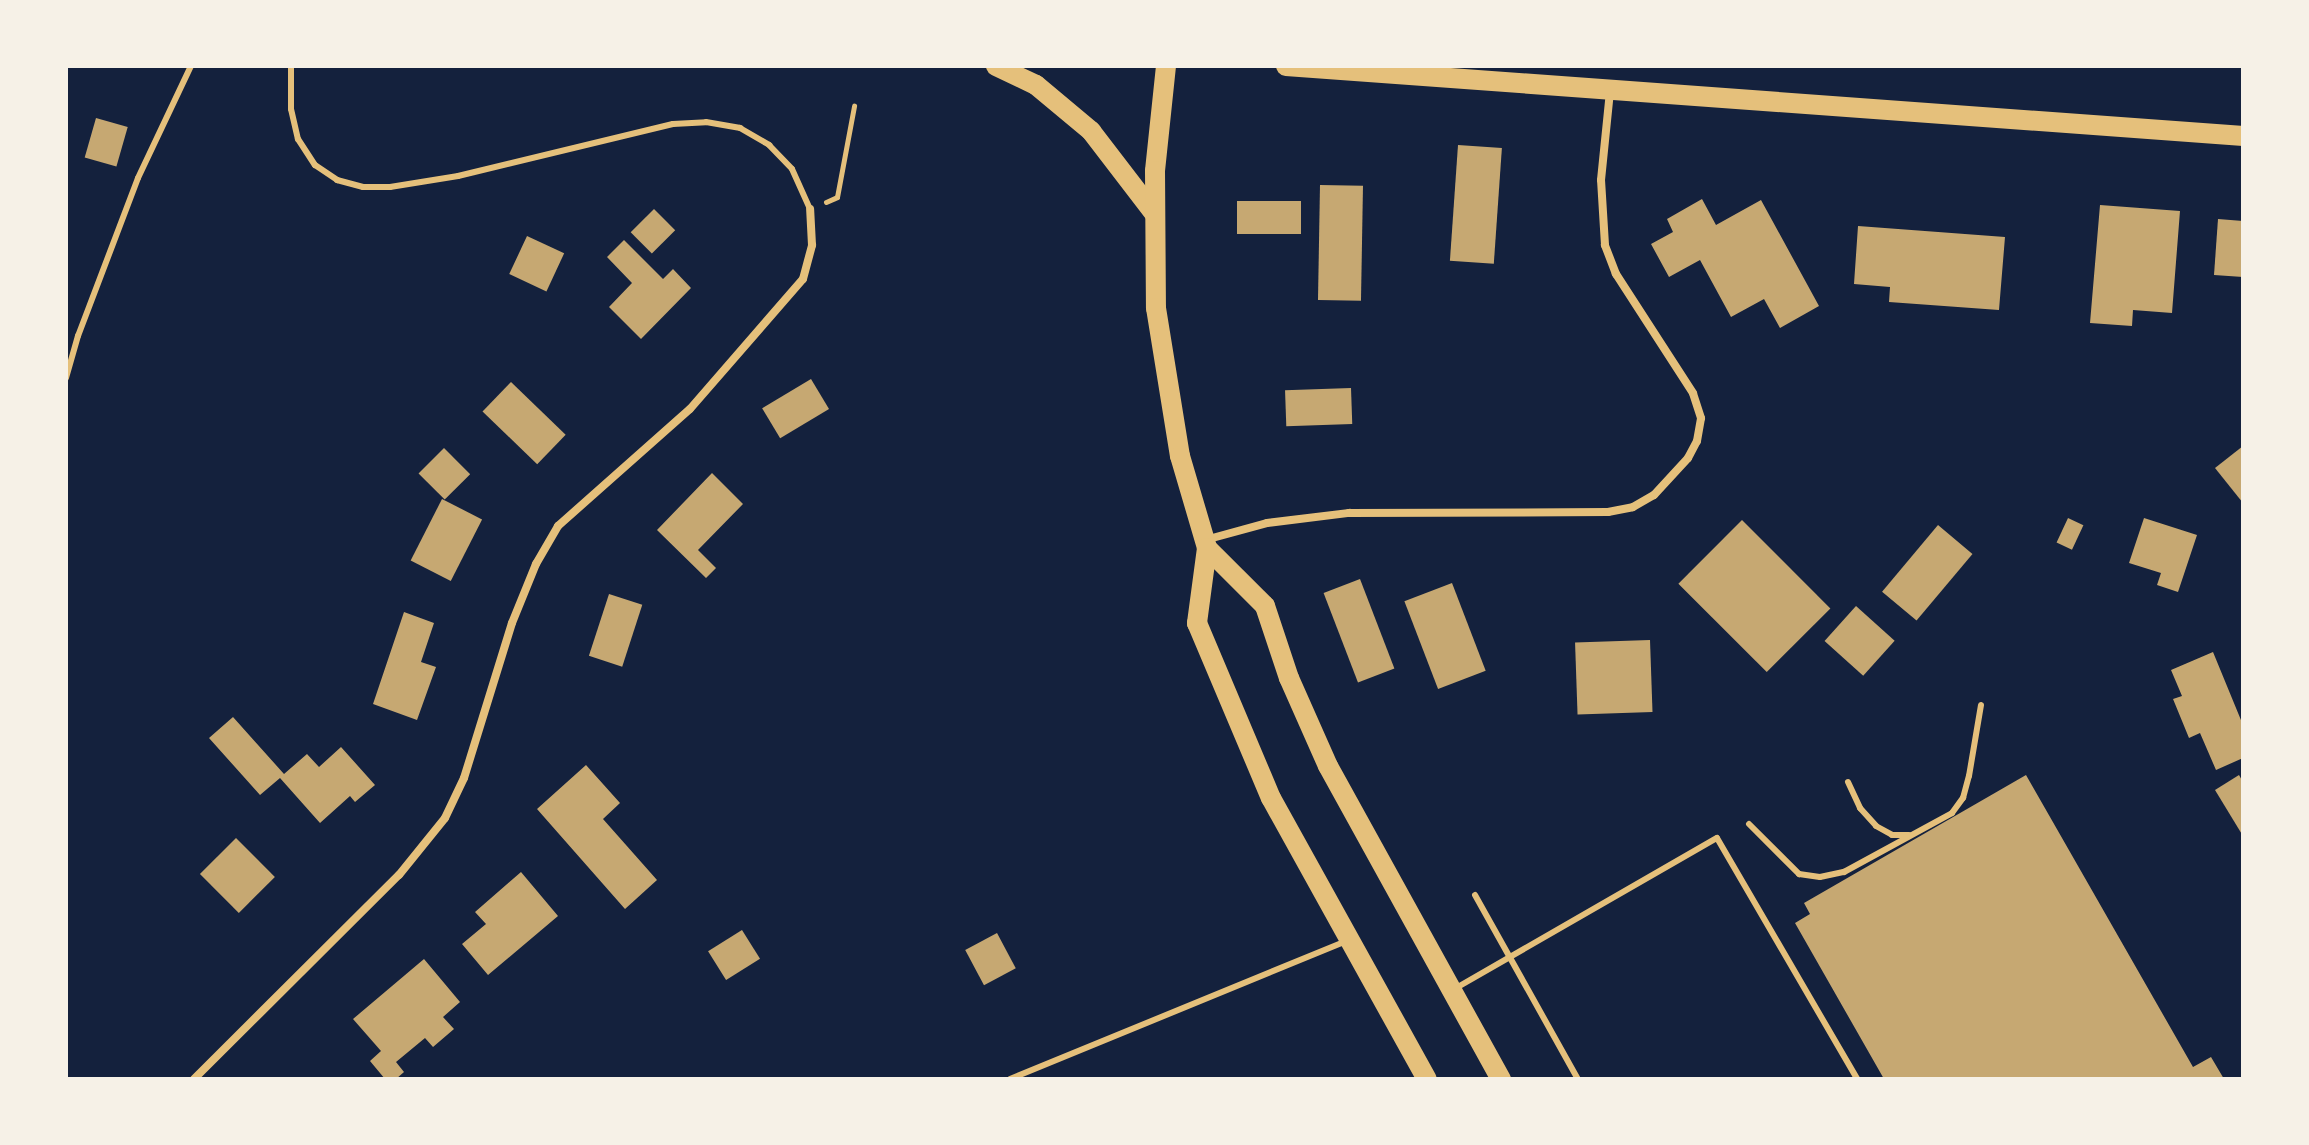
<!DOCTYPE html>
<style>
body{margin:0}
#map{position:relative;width:2309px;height:1145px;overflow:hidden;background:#14213d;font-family:Overpass,sans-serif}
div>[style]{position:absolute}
.building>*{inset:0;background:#c6a872;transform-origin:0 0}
.path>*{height:5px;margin:-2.5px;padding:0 2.5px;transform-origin:2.5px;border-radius:2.5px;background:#e5c07b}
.service>*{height:6px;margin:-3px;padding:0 3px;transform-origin:3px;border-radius:3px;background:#e5c07b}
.minor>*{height:8px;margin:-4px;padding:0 4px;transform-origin:4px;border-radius:4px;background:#e5c07b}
.primary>*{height:20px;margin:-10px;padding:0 10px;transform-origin:10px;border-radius:10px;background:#e5c07b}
span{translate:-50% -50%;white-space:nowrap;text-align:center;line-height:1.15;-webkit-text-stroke:6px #f6f1e7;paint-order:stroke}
.frame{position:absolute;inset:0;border:68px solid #f6f1e7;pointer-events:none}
</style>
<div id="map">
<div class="building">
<i style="left:96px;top:118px;width:33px;height:41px;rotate:16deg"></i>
<i style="left:1458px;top:145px;width:44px;height:116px;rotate:4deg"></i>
<i style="left:1320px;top:185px;width:43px;height:115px;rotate:1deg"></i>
<i style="clip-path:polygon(1702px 199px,1716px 225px,1761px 200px,1819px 306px,1780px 328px,1764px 299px,1731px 317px,1700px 260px,1669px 277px,1651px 244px,1673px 232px,1667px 219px)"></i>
<i style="left:1237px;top:201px;width:64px;height:33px"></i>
<i style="clip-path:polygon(2100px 205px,2180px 211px,2172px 313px,2133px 310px,2132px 326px,2090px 323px)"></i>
<i style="left:654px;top:209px;width:30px;height:33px;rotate:45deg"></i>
<i style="clip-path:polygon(2218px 219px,2243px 221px,2243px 277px,2214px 275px)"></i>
<i style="clip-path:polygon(1858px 226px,2005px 237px,1999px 310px,1889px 302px,1890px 287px,1854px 284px)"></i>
<i style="left:527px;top:236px;width:41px;height:42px;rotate:25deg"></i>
<i style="clip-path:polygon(624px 240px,663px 279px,673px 269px,691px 288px,641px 339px,609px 307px,632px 283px,607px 257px)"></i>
<i style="left:811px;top:379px;width:35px;height:57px;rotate:59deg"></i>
<i style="left:511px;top:382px;width:76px;height:41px;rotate:44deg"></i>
<i style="left:1351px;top:388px;width:36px;height:66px;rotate:88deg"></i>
<i style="clip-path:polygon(2243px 446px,2243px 503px,2215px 468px)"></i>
<i style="left:444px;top:448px;width:37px;height:36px;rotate:45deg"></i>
<i style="clip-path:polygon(712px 473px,743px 504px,698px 550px,716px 568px,706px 578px,657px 530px)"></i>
<i style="left:442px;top:499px;width:45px;height:69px;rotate:27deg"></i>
<i style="left:2068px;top:518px;width:17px;height:27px;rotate:25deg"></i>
<i style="clip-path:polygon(2144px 518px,2197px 535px,2178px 592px,2157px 585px,2161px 573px,2129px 563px)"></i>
<i style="left:1742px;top:520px;width:125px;height:90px;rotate:45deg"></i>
<i style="left:1938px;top:525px;width:45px;height:87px;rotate:40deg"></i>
<i style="left:1360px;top:579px;width:96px;height:39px;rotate:69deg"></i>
<i style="left:1452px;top:583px;width:94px;height:51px;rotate:69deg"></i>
<i style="left:609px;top:594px;width:35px;height:65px;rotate:18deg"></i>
<i style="left:1856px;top:606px;width:52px;height:47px;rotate:42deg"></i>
<i style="clip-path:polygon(404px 612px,434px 623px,421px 662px,436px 667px,417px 720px,373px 704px)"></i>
<i style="left:1650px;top:640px;width:72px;height:75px;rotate:88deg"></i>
<i style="clip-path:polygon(2213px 652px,2243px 725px,2243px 758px,2216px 770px,2200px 733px,2189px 738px,2173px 699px,2182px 696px,2171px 670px)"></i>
<i style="clip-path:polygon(233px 717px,284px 774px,307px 754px,319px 767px,341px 747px,375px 785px,355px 802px,350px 796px,320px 823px,280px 778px,260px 795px,209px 738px)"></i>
<i style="clip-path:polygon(586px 765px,620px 803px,603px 819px,657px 880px,625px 909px,537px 809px)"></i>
<i style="clip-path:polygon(2026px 775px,2193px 1067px,2211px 1057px,2224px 1079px,1884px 1079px,1795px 923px,1810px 914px,1804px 903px)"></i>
<i style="clip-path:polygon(2239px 775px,2243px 782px,2243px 836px,2215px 790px)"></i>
<i style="left:236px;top:838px;width:55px;height:51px;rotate:45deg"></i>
<i style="clip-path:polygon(521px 872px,558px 916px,488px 975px,462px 944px,486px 924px,475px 912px)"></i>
<i style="left:742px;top:930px;width:34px;height:40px;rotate:58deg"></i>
<i style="left:997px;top:933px;width:40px;height:36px;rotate:62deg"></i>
<i style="clip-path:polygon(424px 959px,460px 1002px,443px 1017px,454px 1029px,433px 1047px,425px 1038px,396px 1062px,404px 1072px,396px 1079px,385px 1079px,370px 1061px,381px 1051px,353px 1019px)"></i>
</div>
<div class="path">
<i style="left:826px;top:202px;width:12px;rotate:-24deg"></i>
<i style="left:837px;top:197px;width:93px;rotate:-79.4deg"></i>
</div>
<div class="service">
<i style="left:291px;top:66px;width:43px;rotate:90deg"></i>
<i style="left:291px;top:109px;width:31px;rotate:77deg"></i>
<i style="left:298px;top:139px;width:31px;rotate:57deg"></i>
<i style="left:315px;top:165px;width:27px;rotate:34deg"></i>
<i style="left:337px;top:180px;width:27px;rotate:15deg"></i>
<i style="left:363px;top:187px;width:27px"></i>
<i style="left:390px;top:187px;width:69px;rotate:-9.2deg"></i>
<i style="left:458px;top:176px;width:221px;rotate:-13.6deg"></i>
<i style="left:673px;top:124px;width:33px;rotate:-3deg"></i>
<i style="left:706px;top:122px;width:35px;rotate:10deg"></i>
<i style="left:740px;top:128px;width:34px;rotate:30deg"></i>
<i style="left:769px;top:145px;width:33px;rotate:46deg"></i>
<i style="left:792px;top:169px;width:44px;rotate:65.8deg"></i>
<i style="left:66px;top:378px;width:44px;rotate:-74.1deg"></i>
<i style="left:78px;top:336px;width:169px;rotate:-69.2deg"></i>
<i style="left:138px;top:178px;width:124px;rotate:-64.7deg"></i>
<i style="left:1848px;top:782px;width:29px;rotate:65deg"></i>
<i style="left:1860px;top:808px;width:24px;rotate:48deg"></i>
<i style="left:1876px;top:826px;width:18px;rotate:29deg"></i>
<i style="left:1892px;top:835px;width:17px"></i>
<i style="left:1749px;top:824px;width:71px;rotate:45deg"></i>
<i style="left:1799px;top:874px;width:21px;rotate:8deg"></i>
<i style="left:1820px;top:877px;width:25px;rotate:-12deg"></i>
<i style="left:1844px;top:872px;width:123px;rotate:-28.6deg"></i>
<i style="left:1952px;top:813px;width:19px;rotate:-54deg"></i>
<i style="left:1963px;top:798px;width:23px;rotate:-75deg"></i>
<i style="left:1969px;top:776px;width:72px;rotate:-80.4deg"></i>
<i style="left:1475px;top:895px;width:211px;rotate:60.8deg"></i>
<i style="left:1456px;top:988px;width:301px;rotate:-29.9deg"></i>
<i style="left:1717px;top:838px;width:279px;rotate:59.8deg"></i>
<i style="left:1010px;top:1079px;width:363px;rotate:-22.3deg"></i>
</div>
<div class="minor">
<i style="left:1205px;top:540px;width:64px;rotate:-15.3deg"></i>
<i style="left:1267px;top:523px;width:83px;rotate:-7deg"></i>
<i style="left:1349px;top:513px;width:259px;rotate:-0.2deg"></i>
<i style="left:1608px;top:512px;width:25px;rotate:-11deg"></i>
<i style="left:1633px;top:507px;width:24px;rotate:-30deg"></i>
<i style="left:1654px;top:495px;width:50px;rotate:-47.4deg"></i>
<i style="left:1688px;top:458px;width:19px;rotate:-62deg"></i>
<i style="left:1697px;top:441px;width:23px;rotate:-80deg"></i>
<i style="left:1701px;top:418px;width:26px;rotate:-108deg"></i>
<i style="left:1693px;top:393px;width:142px;rotate:-122.9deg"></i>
<i style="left:1616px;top:274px;width:31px;rotate:-111deg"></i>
<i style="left:1605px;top:245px;width:65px;rotate:-93.5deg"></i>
<i style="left:1601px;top:180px;width:89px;rotate:-84.2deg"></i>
<i style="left:194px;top:1079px;width:289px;rotate:-44.9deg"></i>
<i style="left:399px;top:875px;width:73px;rotate:-51.1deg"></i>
<i style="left:445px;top:818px;width:44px;rotate:-64.6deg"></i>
<i style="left:464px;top:778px;width:162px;rotate:-72.8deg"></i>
<i style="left:512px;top:623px;width:64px;rotate:-67.9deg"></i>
<i style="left:536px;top:564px;width:44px;rotate:-59.9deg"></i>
<i style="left:558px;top:526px;width:176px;rotate:-41.6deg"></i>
<i style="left:690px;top:409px;width:172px;rotate:-49deg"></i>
<i style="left:803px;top:279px;width:35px;rotate:-75deg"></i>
<i style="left:812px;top:245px;width:36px;rotate:-93deg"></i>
</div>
<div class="primary">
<i style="left:996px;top:66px;width:44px;rotate:25.4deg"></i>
<i style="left:1036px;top:85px;width:72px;rotate:39.9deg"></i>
<i style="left:1091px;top:131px;width:103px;rotate:52.5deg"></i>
<i style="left:1166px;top:66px;width:106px;rotate:96deg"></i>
<i style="left:1155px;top:171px;width:137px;rotate:89.6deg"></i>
<i style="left:1156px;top:308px;width:150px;rotate:80.8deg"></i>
<i style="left:1180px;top:456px;width:96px;rotate:73.6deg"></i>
<i style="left:1207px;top:548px;width:76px;rotate:97.6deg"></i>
<i style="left:1197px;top:623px;width:190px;rotate:67.1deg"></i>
<i style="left:1271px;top:798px;width:321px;rotate:61deg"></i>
<i style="left:1286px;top:66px;width:960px;rotate:4.18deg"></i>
<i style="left:1207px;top:548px;width:82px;rotate:45deg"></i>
<i style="left:1265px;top:606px;width:76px;rotate:71.6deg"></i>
<i style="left:1289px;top:678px;width:96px;rotate:66.1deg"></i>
<i style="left:1328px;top:766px;width:358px;rotate:61.1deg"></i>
</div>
<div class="frame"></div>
</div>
